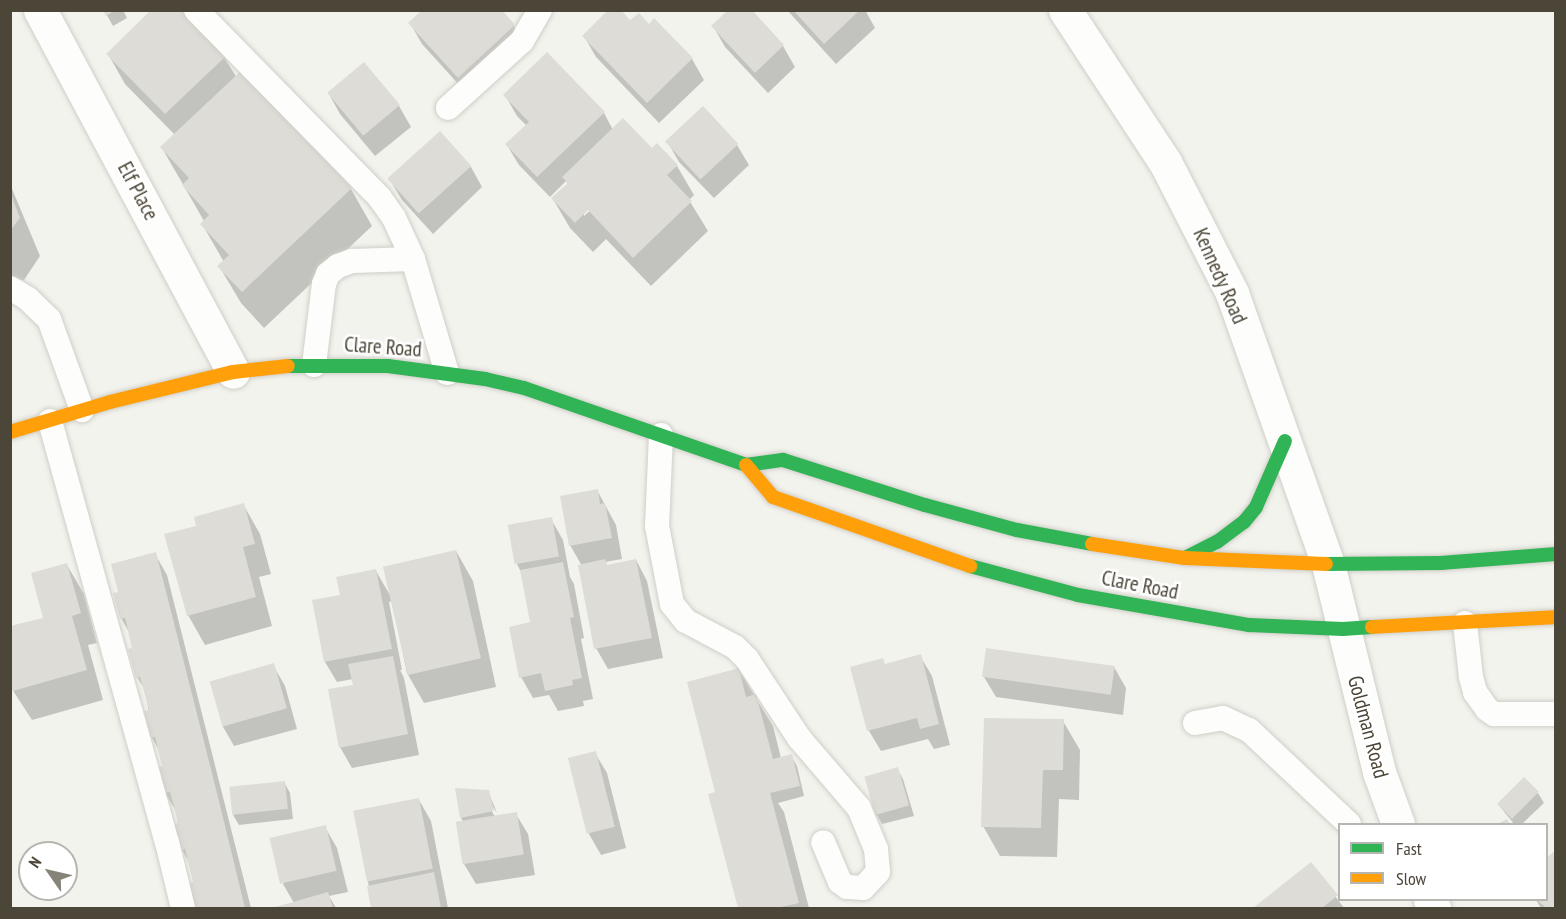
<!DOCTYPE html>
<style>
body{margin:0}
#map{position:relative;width:1566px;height:919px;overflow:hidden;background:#f3f3ee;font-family:"PT Sans Narrow",sans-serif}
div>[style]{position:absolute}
.shadow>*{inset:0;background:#0003}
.building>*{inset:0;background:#dddcd6;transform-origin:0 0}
.roads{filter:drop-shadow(0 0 2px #d0cec8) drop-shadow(0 0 2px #d0cec8)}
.lane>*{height:24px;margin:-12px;padding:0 12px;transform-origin:12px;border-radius:12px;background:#fdfdfc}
.street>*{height:33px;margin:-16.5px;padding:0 16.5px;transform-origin:16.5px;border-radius:16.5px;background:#fdfdfc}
.fast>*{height:14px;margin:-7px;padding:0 7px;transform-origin:7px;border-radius:7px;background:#30b455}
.slow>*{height:14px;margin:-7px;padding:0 7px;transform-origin:7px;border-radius:7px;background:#ff9f0a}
span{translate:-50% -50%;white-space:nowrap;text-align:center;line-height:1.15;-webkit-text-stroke:5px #fff;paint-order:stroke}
.street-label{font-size:21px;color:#4c4638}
.frame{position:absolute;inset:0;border:12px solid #4c4638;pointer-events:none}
.legend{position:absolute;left:1338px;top:823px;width:210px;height:78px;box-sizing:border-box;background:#fff;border:2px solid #b7b5af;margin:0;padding:8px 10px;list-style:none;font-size:18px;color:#4c4638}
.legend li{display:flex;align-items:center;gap:12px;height:30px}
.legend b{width:30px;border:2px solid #b7b5af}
.north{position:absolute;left:18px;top:841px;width:60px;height:60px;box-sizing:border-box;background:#fff;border:2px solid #b7b5af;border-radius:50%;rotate:304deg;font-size:16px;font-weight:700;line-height:24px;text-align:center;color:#4c4638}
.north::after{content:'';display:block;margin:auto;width:21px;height:27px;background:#868378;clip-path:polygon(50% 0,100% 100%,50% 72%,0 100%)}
</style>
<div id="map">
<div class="shadow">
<i style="clip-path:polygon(104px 10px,123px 10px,127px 18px,113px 26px)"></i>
<i style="clip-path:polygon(500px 10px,514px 26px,526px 47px,470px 97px,422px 44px,410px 23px)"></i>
<i style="clip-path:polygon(749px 10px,783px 46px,795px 67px,768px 93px,725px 47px,713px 26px)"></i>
<i style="clip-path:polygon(787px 10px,865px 10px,875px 28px,836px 64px)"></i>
<i style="clip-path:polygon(655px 20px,692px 59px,704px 80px,659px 123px,596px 57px,584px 36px,649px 26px)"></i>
<i style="clip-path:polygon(108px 54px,224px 57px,237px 78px,351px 189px,372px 226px,264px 328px,241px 303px,219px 266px,224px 262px,202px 224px,204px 221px,162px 148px,175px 135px,125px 84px)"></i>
<i style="clip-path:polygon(364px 64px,399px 106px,411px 127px,375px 156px,340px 114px,329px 94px)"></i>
<i style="clip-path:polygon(evenodd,505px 95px,604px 113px,613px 130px,677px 166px,694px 195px,689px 200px,708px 231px,651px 286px,606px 239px,593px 252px,570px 228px,553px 199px,568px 184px,566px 181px,550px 197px,519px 165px,507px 145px,527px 126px,517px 116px,505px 95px,593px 204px,595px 206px,584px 216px,584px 212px,593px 204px)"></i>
<i style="clip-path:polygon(667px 141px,737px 145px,749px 165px,714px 198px,679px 162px)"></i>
<i style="clip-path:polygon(471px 167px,482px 187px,433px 234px,402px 200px,390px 180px)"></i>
<i style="clip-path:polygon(10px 184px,40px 256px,24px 280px,10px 279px)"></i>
<i style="clip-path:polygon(597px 490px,616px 525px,622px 559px,605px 562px,608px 567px,636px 560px,647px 581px,663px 658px,608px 669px,596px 648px,582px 566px,570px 545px)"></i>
<i style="clip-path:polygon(243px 504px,260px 534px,271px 574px,259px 577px,272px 626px,205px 645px,188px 615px)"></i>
<i style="clip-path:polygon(551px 519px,563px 540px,570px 577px,574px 584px,584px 638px,581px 639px,593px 699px,583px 701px,584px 706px,558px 711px,549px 695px,533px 698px,521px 677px,532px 624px,522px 574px,517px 564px)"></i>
<i style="clip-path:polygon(456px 551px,473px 581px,496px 687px,424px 703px,407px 673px,392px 601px,389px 602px,402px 670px,400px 670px,404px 678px,419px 755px,352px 768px,340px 747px,354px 686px,353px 679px,337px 682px,325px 662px,341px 596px,376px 571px,391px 597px)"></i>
<i style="clip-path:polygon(155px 554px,167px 575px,251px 908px,197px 908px,195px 883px,191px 866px,182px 850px,176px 811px,165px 793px,164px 767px,160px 752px,152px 738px,146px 692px,137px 677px,130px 634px,121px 618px,120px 593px)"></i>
<i style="clip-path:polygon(67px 565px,84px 594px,97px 643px,88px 645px,103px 700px,32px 720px,10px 686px,10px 628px,45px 619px)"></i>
<i style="clip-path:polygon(920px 656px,932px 676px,950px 745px,934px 749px,928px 739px,881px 751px,869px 731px,852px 668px,885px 665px)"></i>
<i style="clip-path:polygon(273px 665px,285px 686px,297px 729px,234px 746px,222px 725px)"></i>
<i style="clip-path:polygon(1114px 667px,1126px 688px,1123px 715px,996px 697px,984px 677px)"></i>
<i style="clip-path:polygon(739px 670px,773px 726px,781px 758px,791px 756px,797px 766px,804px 796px,778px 803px,784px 812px,809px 908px,739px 908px,710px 795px,717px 793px)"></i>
<i style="clip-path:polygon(1063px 721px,1080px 750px,1079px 800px,1059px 799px,1057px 857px,1000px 856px,983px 826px)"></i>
<i style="clip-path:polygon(595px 753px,607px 773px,626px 848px,601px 855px,589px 834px)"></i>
<i style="clip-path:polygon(897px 769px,903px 779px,914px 816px,882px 824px,876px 814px)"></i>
<i style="clip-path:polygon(284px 782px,290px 793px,293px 819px,239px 825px,233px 815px)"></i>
<i style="clip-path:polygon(488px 791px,497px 813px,491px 804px,489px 806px,495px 817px,516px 814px,528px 834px,535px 875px,476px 884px,464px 864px,464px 823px,461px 818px)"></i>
<i style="clip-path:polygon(1538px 793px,1544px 803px,1522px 824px,1514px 824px,1498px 804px)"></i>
<i style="clip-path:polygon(419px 800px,431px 821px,448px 908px,373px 908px,368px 882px)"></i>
<i style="clip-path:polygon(325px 827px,337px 848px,348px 892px,329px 896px,336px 908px,275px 908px,294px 903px,283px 884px)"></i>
<i style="clip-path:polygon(1556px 852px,1556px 908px,1541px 908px,1536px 900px,1546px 900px)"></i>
<i style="clip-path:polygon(1311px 864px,1344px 908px,1255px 908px)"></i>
</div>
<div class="building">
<i style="clip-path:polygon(103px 10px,116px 10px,106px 16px)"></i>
<i style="clip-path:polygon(151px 10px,182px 10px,226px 56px,165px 114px,106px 54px)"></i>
<i style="clip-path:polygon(422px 10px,502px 10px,515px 25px,458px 78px,408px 23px)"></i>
<i style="clip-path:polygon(608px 10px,621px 10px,630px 20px,639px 13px,649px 24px,654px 18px,693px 58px,647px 103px,582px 36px)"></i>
<i style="clip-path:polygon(728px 10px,752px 10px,784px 45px,755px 73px,711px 26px)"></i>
<i style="clip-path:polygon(793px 10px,860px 10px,824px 44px)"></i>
<i style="clip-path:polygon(547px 52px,605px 112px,537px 177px,505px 144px,529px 122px,503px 95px)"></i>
<i style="left:364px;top:62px;width:56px;height:48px;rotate:50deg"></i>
<i style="clip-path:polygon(242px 70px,352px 188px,242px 292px,217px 266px,229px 255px,200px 224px,209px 215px,182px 185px,189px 178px,160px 147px)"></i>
<i style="left:703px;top:106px;width:52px;height:52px;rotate:47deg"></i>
<i style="clip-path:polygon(623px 118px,652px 148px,657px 143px,678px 165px,667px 175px,692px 201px,633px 258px,588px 210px,575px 223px,551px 198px,568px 183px,562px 177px)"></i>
<i style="left:440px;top:131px;width:47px;height:71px;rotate:48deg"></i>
<i style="clip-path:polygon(10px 192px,20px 218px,10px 231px)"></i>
<i style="clip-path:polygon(598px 489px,600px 504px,605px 503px,612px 538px,569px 546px,560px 496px)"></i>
<i style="clip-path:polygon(244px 503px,255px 544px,243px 547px,256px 597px,187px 616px,164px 534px,196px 526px,194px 517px)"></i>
<i style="left:552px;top:517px;width:40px;height:45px;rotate:80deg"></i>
<i style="left:456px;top:550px;width:111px;height:75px;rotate:77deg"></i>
<i style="clip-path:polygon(156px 552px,217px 793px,245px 908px,195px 908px,189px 883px,193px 882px,185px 849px,180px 851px,174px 825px,178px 823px,170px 792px,164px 793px,158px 767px,162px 766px,155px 737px,151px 738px,144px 711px,149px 710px,140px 677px,136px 678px,128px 649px,132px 648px,125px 618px,120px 619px,113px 593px,118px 592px,111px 564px)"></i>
<i style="clip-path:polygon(605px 559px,607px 565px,636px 559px,652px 638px,594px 649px,578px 565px)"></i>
<i style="clip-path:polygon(563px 562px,574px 617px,570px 618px,582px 678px,572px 680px,573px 685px,545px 691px,541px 673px,519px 678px,509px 627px,530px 622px,520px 570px)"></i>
<i style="clip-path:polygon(67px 563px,81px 613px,72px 616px,87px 670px,13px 691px,10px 682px,10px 626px,43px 618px,31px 573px)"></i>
<i style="clip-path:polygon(376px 569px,392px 649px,324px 662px,312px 600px,340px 595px,336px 577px)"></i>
<i style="left:986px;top:648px;width:130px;height:29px;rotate:8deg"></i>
<i style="clip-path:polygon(921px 654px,939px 724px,920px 729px,917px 718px,867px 731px,850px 667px,883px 658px,885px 664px)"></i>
<i style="clip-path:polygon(393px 656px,408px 734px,339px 748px,328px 689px,353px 685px,348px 664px)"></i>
<i style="left:274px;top:663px;width:47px;height:67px;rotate:74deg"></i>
<i style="clip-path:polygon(739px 668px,746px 697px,756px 694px,773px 759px,792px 754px,800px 786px,770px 793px,799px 903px,777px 908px,738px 908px,708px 794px,715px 792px,687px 682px)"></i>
<i style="clip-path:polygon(984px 718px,1064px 719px,1063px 770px,1043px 770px,1041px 828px,981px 827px)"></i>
<i style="left:596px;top:751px;width:78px;height:29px;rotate:76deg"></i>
<i style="left:898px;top:767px;width:40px;height:35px;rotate:74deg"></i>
<i style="left:1524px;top:777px;width:21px;height:38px;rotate:45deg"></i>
<i style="left:285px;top:781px;width:28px;height:56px;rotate:84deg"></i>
<i style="clip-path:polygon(455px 788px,489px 790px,494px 811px,460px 818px)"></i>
<i style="left:419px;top:798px;width:72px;height:67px;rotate:79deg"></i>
<i style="left:517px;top:812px;width:43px;height:62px;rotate:81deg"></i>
<i style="clip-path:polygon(1507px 819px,1510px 824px,1497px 824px)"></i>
<i style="left:326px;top:825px;width:47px;height:58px;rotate:77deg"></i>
<i style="clip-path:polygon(1556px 850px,1556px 908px,1546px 908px,1537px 900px,1546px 900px,1546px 858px)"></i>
<i style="clip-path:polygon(1311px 862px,1338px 895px,1322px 908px,1253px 908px)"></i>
<i style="clip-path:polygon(434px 872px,441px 908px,371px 908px,367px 886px)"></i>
<i style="clip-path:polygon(328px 892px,333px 908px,272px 908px)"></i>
</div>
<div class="roads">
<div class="lane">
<i style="left:196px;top:10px;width:263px;rotate:45.6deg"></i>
<i style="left:380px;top:198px;width:24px;rotate:55deg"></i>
<i style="left:394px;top:218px;width:45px;rotate:65.1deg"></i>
<i style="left:448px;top:108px;width:100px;rotate:-42.2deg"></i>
<i style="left:522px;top:41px;width:36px;rotate:-60deg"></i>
<i style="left:10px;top:288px;width:21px;rotate:31deg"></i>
<i style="left:28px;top:299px;width:29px;rotate:44deg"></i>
<i style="left:49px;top:319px;width:97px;rotate:70.1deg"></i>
<i style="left:314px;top:365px;width:82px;rotate:-83deg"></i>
<i style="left:324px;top:284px;width:11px;rotate:-68deg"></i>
<i style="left:328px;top:274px;width:13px;rotate:-39deg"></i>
<i style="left:338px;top:266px;width:15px;rotate:-20deg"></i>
<i style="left:352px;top:261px;width:61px;rotate:-1.9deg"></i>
<i style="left:413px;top:259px;width:119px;rotate:73.4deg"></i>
<i style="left:50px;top:421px;width:437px;rotate:74.5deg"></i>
<i style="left:167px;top:842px;width:68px;rotate:76.4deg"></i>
<i style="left:661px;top:435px;width:91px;rotate:92.5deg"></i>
<i style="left:657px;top:526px;width:79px;rotate:79.1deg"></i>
<i style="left:672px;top:604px;width:22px;rotate:51deg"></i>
<i style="left:686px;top:621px;width:55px;rotate:28deg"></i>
<i style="left:735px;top:647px;width:17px;rotate:45deg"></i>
<i style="left:747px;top:659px;width:95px;rotate:56.6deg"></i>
<i style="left:799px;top:738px;width:92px;rotate:49.4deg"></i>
<i style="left:859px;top:808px;width:44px;rotate:67.5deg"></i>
<i style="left:876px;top:849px;width:23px;rotate:85deg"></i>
<i style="left:878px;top:872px;width:22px;rotate:133deg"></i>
<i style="left:863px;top:888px;width:16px;rotate:-176deg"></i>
<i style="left:847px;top:887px;width:9px;rotate:-144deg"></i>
<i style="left:840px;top:882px;width:43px;rotate:-113deg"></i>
<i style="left:1465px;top:623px;width:54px;rotate:83.7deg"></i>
<i style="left:1471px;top:677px;width:16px;rotate:75deg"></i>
<i style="left:1475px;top:692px;width:21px;rotate:55deg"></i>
<i style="left:1487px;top:709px;width:9px;rotate:36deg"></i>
<i style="left:1494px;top:714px;width:62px"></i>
<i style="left:1195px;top:723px;width:28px;rotate:-10deg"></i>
<i style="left:1223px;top:718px;width:29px;rotate:25deg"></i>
<i style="left:1249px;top:730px;width:137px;rotate:43.2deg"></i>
</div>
<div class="street">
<i style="left:40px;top:10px;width:410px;rotate:61.9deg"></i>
<i style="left:1065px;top:10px;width:182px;rotate:56.7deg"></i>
<i style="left:1165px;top:162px;width:147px;rotate:62.9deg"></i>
<i style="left:1232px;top:293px;width:288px;rotate:70.5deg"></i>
<i style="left:1328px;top:564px;width:214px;rotate:76.2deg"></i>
<i style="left:1379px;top:772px;width:55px;rotate:69.9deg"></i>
<i style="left:1430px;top:900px;width:9px;rotate:63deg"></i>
</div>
<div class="fast">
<i style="left:288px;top:366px;width:100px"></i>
<i style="left:388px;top:366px;width:98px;rotate:7.6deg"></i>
<i style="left:485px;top:379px;width:40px;rotate:13deg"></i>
<i style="left:524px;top:388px;width:235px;rotate:19.1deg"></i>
<i style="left:746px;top:465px;width:37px;rotate:-8deg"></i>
<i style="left:783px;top:460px;width:149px;rotate:17.6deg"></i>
<i style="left:925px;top:505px;width:95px;rotate:15.2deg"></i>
<i style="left:1017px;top:530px;width:76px;rotate:10.6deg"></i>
<i style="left:1187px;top:557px;width:34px;rotate:-27deg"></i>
<i style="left:1217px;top:542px;width:34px;rotate:-37deg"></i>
<i style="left:1244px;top:522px;width:19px;rotate:-51deg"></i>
<i style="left:1256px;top:507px;width:72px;rotate:-66.3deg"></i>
<i style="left:1326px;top:564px;width:115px;rotate:-0.5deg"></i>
<i style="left:1441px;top:563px;width:115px;rotate:-4.5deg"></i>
<i style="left:970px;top:566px;width:112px;rotate:15deg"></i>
<i style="left:1078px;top:595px;width:174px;rotate:10deg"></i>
<i style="left:1249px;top:625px;width:94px;rotate:2.4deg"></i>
<i style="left:1343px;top:629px;width:29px;rotate:-4deg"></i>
</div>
<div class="slow">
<i style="left:10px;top:432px;width:104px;rotate:-16.7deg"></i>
<i style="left:110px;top:402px;width:127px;rotate:-13.7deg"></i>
<i style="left:233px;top:372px;width:55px;rotate:-6.2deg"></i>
<i style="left:746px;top:465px;width:42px;rotate:49.8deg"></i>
<i style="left:773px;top:497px;width:209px;rotate:19.3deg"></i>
<i style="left:1092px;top:544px;width:94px;rotate:8.6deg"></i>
<i style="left:1185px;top:558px;width:141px;rotate:2.4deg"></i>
<i style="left:1372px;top:627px;width:184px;rotate:-3.1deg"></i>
</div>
</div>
<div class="street-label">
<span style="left:138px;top:191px;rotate:62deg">Elf Place</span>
<span style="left:1220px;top:276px;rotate:66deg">Kennedy Road</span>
<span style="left:383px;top:347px;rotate:4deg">Clare Road</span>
<span style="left:1140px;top:585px;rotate:11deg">Clare Road</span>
<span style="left:1368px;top:727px;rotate:75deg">Goldman Road</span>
</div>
<div class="frame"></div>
<ul class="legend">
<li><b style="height:8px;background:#30b455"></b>Fast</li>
<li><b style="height:8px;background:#ff9f0a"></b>Slow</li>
</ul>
<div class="north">N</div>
</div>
